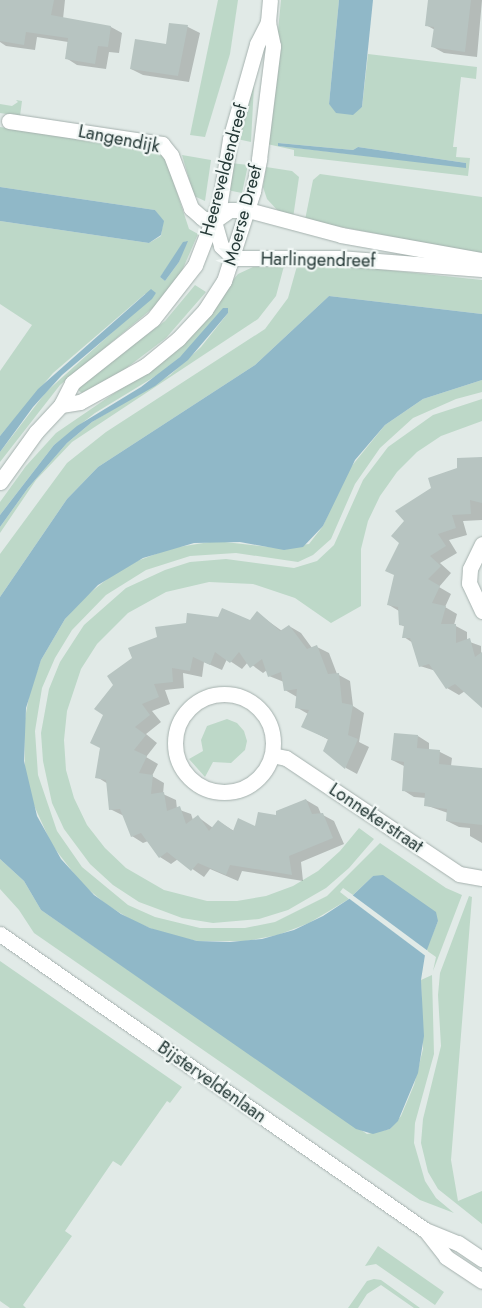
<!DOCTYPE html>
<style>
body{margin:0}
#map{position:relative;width:482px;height:1308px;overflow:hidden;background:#e1eae7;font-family:Jost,sans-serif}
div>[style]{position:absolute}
.green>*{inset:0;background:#bdd8c8}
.water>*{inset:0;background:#90b8c8}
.pier>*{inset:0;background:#e1eae7}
.shadow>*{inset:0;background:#0003}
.building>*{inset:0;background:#b7c4c1}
.roads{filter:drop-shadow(0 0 1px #a5b1ae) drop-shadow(0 0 1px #a5b1ae)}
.minor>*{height:15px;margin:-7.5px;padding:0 7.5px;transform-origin:7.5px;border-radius:7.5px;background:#fff}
.minor>.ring{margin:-7.5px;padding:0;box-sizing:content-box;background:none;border:15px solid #fff;border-radius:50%}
span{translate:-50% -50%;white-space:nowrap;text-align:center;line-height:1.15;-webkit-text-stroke:4.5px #f1f7f5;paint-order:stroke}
.street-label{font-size:18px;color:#243836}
</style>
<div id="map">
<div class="green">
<i style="clip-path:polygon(218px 0,238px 0,230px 54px,205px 137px,190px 135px)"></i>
<i style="clip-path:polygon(evenodd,281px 0,339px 0,329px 104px,338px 112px,351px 114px,362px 107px,368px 54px,477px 67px,476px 79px,461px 77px,453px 147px,457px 147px,456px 157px,470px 158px,468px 176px,294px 156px,294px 150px,267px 144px,281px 0,278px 143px,353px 150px,358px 147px,466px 163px,466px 167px,279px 146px,278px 143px)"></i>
<i style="clip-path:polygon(254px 85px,251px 142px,237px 139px,241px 124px)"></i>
<i style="clip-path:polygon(16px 100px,22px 101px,20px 116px,0 113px,0 104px,12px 106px,18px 102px)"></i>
<i style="clip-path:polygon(evenodd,0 127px,158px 152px,164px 156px,170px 171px,189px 229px,198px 234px,181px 273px,154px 307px,60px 385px,0 462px,0 452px,46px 392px,156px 293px,145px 294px,53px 373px,0 436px,0 371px,32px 325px,0 304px,0 221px,149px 243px,161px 236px,163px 222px,155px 210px,0 187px,0 127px,186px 241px,179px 262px,165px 281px,160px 277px,186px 241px)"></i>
<i style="clip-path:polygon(182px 155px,211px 160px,205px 201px,194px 196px)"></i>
<i style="clip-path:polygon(231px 163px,248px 165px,242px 193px,227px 190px)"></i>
<i style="clip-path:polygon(266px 167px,292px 171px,299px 177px,293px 218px,279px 212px,267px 199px,263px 187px)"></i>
<i style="clip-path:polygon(320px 174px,482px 197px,482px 254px,305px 220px,313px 180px)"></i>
<i style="clip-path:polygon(330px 264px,482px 280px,482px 314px,329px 296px,255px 365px,98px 467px,67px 499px,0 597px,0 554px,67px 463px,106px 432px,265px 329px,288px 298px,297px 266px)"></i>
<i style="clip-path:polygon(284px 266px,276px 296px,258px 319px,72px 442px,36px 480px,0 533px,0 527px,28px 488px,67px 443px,92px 422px,170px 375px,201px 347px,228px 313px,228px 308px,185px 353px,159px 374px,95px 413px,54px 445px,0 515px,0 502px,26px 466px,56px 433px,173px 353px,238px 274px,253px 267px)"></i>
<i style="clip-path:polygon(195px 285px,206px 292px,166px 338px,125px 369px,82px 393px,79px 391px,78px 388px,99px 370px,165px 321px)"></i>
<i style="clip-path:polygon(482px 380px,482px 392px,456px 399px,413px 418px,380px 448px,355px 484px,331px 539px,313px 555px,298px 562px,236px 553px,190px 556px,146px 570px,106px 595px,72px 630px,55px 658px,42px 688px,35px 731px,38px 775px,57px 831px,82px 867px,128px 905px,155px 917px,200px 928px,245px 928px,275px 922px,327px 896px,380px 843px,446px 888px,462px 895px,433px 971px,436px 957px,426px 950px,438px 921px,373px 876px,353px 895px,343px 888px,340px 892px,349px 899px,309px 923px,278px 935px,246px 941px,197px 941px,165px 934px,135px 922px,107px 905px,82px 884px,52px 845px,32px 801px,25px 769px,24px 724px,30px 691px,41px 660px,65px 619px,86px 596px,111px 576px,137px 561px,172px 548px,216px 541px,277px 548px,309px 544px,323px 526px,346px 473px,385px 425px,423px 399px)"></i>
<i style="clip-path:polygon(482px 399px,482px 421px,441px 436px,417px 452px,397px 472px,380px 496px,368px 521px,361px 549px,361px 606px,331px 623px,295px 598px,253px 584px,209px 582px,166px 592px,128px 613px,97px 644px,81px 669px,67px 711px,64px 740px,66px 770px,74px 798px,87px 825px,105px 848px,126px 868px,164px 890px,207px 901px,237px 901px,266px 896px,293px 886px,318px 871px,340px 851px,359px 828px,374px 839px,349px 868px,326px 888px,288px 910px,259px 919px,213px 923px,182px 918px,139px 902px,113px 885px,90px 864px,64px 829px,52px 803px,43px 761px,41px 733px,49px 689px,60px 662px,84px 625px,126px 588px,165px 570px,190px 562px,226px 559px,294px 568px,317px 561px,334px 545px,363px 480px,388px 447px,433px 415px)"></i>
<i style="clip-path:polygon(227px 719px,237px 723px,244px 731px,247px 741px,245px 750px,231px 763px,213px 762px,205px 777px,189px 759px,203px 751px,201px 740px,207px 726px)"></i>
<i style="clip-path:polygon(0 859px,24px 881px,41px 910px,367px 1134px,390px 1129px,401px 1116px,414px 1085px,423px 1049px,421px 980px,432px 975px,434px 1054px,415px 1123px,414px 1143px,425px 1181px,436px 1198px,454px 1213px,420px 1200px,34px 933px,19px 910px,0 889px)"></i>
<i style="clip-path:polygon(469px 896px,472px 897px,451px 1160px,458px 1201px,482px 1191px,482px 1224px,438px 1189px,428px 1172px,421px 1143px,423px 1119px,441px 1046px,438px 995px,440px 973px)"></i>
<i style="clip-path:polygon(0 961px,182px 1087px,170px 1103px,167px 1101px,121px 1166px,113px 1161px,65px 1231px,72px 1236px,23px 1305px,26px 1308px,10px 1308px,0 1301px)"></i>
<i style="clip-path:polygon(378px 1246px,444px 1292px,435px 1305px,376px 1264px,365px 1266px)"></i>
<i style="clip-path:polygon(374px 1279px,381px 1280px,420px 1308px,414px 1308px,381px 1285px,367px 1294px,358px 1308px,348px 1308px,367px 1281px)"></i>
</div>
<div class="water">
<i style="clip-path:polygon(339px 0,373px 0,362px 107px,353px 115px,336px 113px,329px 104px)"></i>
<i style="clip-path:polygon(278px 143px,353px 150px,358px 147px,466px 163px,466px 168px,278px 146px)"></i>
<i style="clip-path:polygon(0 187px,155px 210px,164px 221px,161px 235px,149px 243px,0 221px)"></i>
<i style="clip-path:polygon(188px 241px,179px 262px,165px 281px,160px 277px,183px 242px)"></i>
<i style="clip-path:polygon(151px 289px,156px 293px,152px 299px,62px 375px,33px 407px,0 452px,0 436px,38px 389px)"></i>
<i style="clip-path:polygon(329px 296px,482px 314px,482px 380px,423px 399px,385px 425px,355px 460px,323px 526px,303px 547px,284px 550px,240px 542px,194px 543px,143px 558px,98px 585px,65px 619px,41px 660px,26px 708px,24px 761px,37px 816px,61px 859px,94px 895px,121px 914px,150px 928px,197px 941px,230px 942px,262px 939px,294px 930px,323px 916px,349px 899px,373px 876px,383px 875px,436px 912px,438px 921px,425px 955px,421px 980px,424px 1036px,418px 1073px,398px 1121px,390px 1129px,373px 1134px,356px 1129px,41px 910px,24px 881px,0 859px,0 597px,67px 499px,98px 467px,255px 365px)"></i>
<i style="clip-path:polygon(223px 308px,228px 308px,228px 313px,188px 360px,155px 386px,92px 422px,67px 443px,28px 488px,0 527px,0 515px,54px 445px,77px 426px,141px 387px,180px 357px)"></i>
</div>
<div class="pier">
<i style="clip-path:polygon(351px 894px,428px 951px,427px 957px,347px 897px)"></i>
</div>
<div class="shadow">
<i style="clip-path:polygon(2px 0,65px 0,63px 19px,111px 27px,122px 33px,119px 53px,109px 52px,106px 69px,77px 65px,66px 58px,68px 42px,37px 37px,35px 50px,6px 46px,0 42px)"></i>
<i style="clip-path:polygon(431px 0,482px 0,477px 57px,444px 53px,433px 47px,435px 30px,426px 25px)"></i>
<i style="clip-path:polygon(170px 24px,188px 27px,200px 33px,189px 82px,143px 75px,131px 69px,167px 45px)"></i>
<i style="clip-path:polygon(482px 458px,482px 520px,463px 521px,467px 535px,449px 540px,457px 553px,440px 563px,451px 573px,439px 587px,451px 594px,445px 607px,457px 614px,454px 625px,467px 632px,467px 641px,481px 646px,482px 705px,465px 691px,459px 695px,447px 688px,436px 671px,420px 666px,413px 643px,404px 637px,405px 627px,400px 624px,399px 611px,389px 605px,458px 469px)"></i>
<i style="clip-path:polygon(257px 613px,282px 631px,289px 626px,301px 633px,312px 648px,317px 647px,329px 653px,337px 674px,350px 681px,353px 706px,364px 713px,359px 742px,369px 747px,357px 774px,346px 768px,329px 740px,303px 726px,308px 714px,296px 707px,297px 697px,285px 690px,284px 682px,269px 676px,267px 670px,263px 673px,248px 662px,242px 669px,227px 659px,222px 670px,204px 662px,202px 677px,183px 673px,184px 688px,165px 690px,170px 704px,152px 711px,161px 722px,146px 734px,157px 743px,146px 757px,158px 764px,152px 776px,164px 783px,163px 794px,176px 800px,177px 809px,191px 814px,193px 820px,198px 817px,213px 828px,218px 821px,234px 831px,256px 828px,306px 800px,318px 807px,321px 814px,334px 821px,344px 844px,301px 862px,303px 881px,242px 871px,238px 881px,210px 869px,204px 877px,178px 859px,171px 864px,160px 857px,148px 841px,143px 843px,132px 836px,124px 816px,110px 809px,108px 784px,97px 777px,104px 715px,96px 709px,250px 621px)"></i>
<i style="clip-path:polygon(418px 736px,429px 743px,429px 751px,440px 752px,452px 758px,451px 766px,482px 782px,482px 843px,470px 836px,470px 828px,459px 827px,447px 821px,448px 813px,425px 805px,426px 798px,414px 797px,403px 790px,404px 766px,392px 760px)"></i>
</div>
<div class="building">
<i style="clip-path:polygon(0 0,54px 0,51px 15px,111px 26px,108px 47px,98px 46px,95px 64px,65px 59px,68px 38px,26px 32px,24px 45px,0 41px)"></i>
<i style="clip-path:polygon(428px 0,471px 0,465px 52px,431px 47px,434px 27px,425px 26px)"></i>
<i style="clip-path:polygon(169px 23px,188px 25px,178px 76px,130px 69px,135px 39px,166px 44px)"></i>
<i style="clip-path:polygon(482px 457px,482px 503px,470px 500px,471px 514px,452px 515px,456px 528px,438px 534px,446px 546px,430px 556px,441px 566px,428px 579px,440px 586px,432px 603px,446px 606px,441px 624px,456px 624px,456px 643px,470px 638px,475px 657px,482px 652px,482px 708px,455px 684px,446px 689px,429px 664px,419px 667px,410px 638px,402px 638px,404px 626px,399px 625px,398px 607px,387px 605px,394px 575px,385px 571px,399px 543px,391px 536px,404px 521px,395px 511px,431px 488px,428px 478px,457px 468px,457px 458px)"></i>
<i style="clip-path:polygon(222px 608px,250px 620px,257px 611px,280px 631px,289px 625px,307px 649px,317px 645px,328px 674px,339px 673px,342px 703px,353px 705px,348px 735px,358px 739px,345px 769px,323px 751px,328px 739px,301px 727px,309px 710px,295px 708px,297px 689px,284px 691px,281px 672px,268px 677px,262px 659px,250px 668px,239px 652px,230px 663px,215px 652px,210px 665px,193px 657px,190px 671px,172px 668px,173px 682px,154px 684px,159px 697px,142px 704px,150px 715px,135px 727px,146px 735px,134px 750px,147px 756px,139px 773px,153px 775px,151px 794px,164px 792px,167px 811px,180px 806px,186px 824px,198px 815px,209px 831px,218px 820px,233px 831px,238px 818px,255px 826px,258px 812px,276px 815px,276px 811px,306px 799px,312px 814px,323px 813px,333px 838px,289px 856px,292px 875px,230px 865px,226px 875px,198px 863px,191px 871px,167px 852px,159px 858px,141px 833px,131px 837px,120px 809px,109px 810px,106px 780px,95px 778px,100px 748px,90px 743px,103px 715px,94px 709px,113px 685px,107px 676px,132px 658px,128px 648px,157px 637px,155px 627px,186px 623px,187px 613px,218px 617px)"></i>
<i style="clip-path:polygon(394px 733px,418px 735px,417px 748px,440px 750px,439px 764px,482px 768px,482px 825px,446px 821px,447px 809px,424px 806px,425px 793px,402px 791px,404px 762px,391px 760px)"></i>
</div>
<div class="roads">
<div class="minor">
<i style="left:9px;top:121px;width:155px;rotate:8.5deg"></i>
<i style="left:162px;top:144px;width:14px;rotate:51deg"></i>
<i style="left:171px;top:155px;width:57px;rotate:69.3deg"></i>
<i style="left:191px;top:208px;width:15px;rotate:42deg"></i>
<i style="left:202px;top:218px;width:12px;rotate:14deg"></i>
<i style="left:214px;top:221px;width:26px;rotate:74deg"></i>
<i style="left:221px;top:246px;width:18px;rotate:43deg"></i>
<i style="left:234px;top:258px;width:105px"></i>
<i style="left:339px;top:258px;width:143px;rotate:4.4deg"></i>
<i style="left:214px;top:221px;width:19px;rotate:-35deg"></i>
<i style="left:230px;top:210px;width:18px"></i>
<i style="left:248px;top:210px;width:96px;rotate:15deg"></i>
<i style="left:341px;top:235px;width:143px;rotate:10.1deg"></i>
<i style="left:61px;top:405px;width:25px;rotate:-63deg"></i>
<i style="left:72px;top:383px;width:103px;rotate:-38.3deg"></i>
<i style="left:153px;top:319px;width:68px;rotate:-52.1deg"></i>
<i style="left:195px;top:265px;width:69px;rotate:-68.7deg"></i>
<i style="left:220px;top:201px;width:63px;rotate:-80.8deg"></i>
<i style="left:230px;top:139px;width:99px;rotate:-74.1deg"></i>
<i style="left:257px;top:44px;width:25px;rotate:-63deg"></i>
<i style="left:268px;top:22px;width:22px;rotate:-85deg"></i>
<i style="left:0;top:482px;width:62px;rotate:-54.2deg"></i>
<i style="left:36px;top:432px;width:37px;rotate:-47deg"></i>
<i style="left:61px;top:405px;width:19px;rotate:-9deg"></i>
<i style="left:80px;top:402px;width:74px;rotate:-29deg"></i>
<i style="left:145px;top:366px;width:43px;rotate:-39.3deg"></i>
<i style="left:178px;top:339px;width:40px;rotate:-47deg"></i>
<i style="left:205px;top:310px;width:35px;rotate:-57deg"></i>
<i style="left:224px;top:281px;width:95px;rotate:-72.1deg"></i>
<i style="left:253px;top:191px;width:33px;rotate:-79deg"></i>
<i style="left:259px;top:159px;width:114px;rotate:-82.9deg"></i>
<i style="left:273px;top:46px;width:25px;rotate:-102deg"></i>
<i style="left:482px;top:544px;width:28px;rotate:116deg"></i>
<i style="left:470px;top:569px;width:14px;rotate:94deg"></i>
<i style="left:469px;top:583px;width:31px;rotate:65deg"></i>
<i class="ring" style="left:175px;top:694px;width:83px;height:83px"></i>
<i style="left:272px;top:755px;width:14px;rotate:12deg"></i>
<i style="left:286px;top:758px;width:208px;rotate:33.8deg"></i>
<i style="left:459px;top:874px;width:23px;rotate:10deg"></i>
<i style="left:0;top:934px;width:518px;rotate:34.86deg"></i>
<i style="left:425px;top:1230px;width:35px;rotate:22deg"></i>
<i style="left:458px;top:1243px;width:29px;rotate:34deg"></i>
<i style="left:426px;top:1231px;width:33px;rotate:52deg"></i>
<i style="left:446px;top:1257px;width:43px;rotate:33.7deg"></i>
</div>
</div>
<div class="street-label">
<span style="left:119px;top:139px;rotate:11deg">Langendijk</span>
<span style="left:224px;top:170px;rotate:-75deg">Heereveldendreef</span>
<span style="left:243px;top:215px;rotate:-75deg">Moerse Dreef</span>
<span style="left:318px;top:260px;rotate:1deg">Harlingendreef</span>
<span style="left:376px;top:818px;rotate:34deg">Lonnekerstraat</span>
<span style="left:212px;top:1082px;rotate:35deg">Bijsterveldenlaan</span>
</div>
</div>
